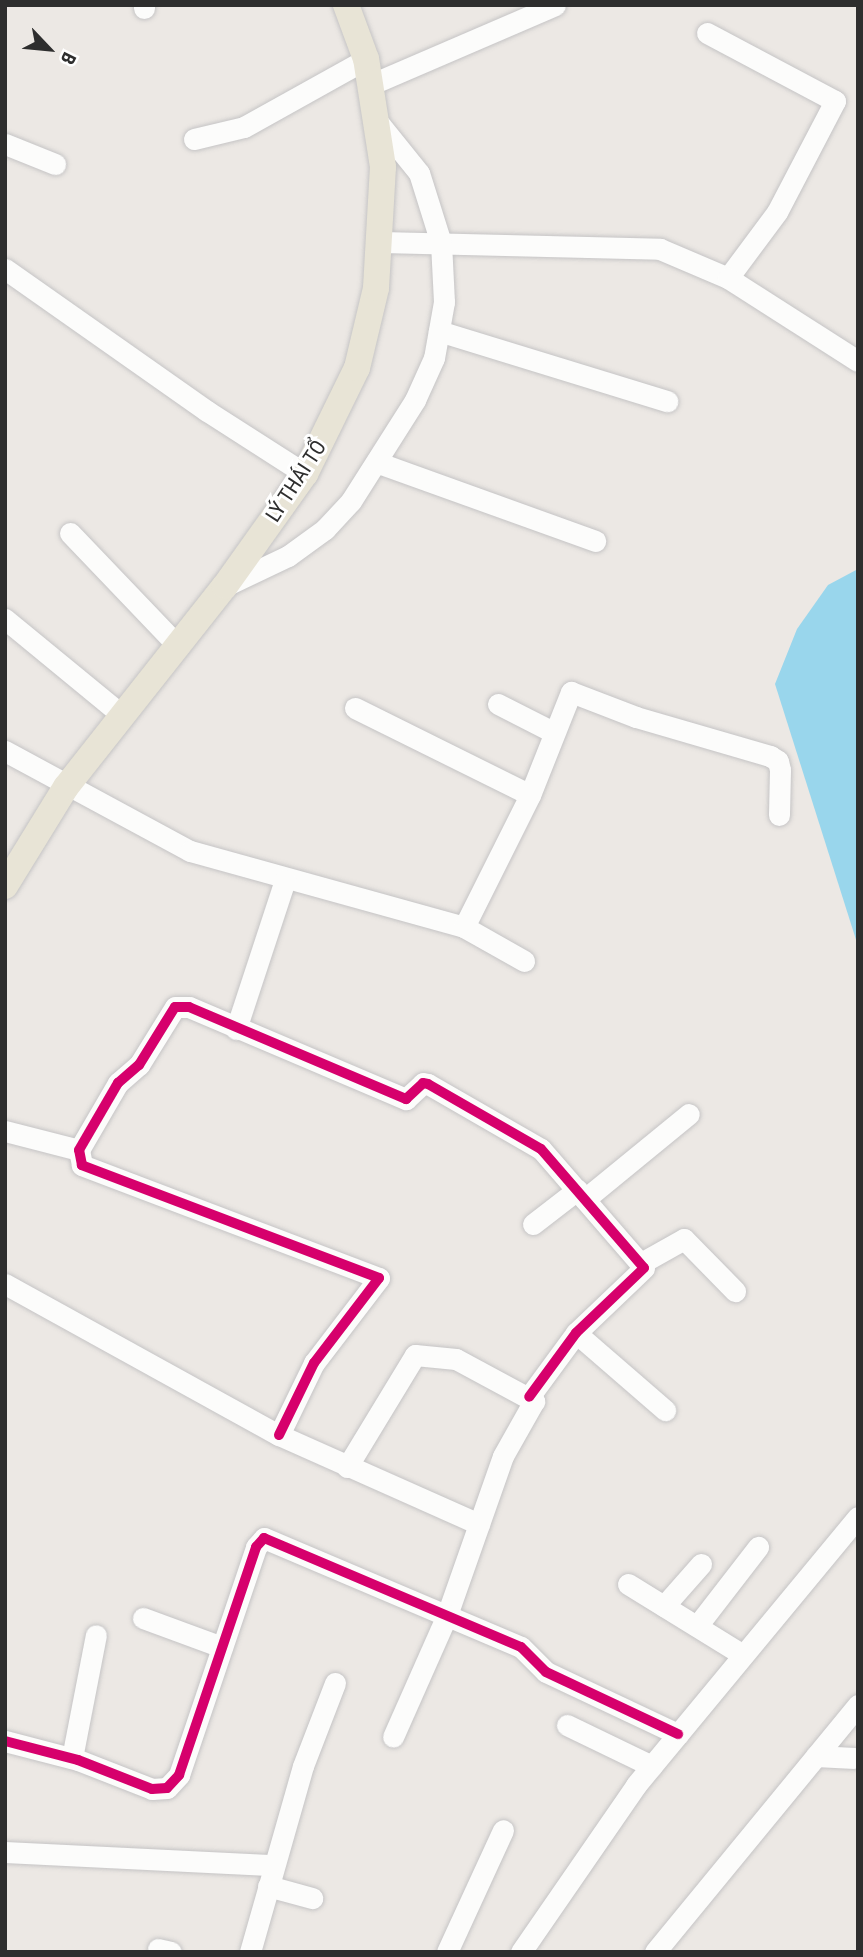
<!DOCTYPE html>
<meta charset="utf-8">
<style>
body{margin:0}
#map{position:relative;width:863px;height:1957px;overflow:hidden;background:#ece8e4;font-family:"Roboto Condensed",sans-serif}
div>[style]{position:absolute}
.water>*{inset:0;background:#99d6ec}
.roads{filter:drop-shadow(0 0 2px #c5c4c5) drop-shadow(0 0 2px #c5c4c5)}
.minor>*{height:21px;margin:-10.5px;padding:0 10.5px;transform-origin:10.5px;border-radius:10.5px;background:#fcfcfb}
.major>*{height:26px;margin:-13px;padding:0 13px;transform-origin:13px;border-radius:13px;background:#e8e4d6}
.cycleway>*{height:10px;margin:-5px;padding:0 5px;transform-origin:5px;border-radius:5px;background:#d6006c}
span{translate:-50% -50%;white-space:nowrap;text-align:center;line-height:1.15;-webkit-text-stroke:6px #fff;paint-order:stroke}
.street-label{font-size:21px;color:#2e2e2e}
.frame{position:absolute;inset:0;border:7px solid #2e2e2e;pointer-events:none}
.north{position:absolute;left:14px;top:14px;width:70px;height:70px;-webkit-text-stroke:5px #fff;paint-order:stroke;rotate:116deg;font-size:19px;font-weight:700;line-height:28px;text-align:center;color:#2e2e2e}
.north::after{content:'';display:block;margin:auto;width:24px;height:32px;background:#2e2e2e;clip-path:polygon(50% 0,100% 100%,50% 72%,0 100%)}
</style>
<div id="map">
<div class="water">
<i style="clip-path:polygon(858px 569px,858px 946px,775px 684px,797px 629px,828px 585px)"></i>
</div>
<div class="roads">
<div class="minor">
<i style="left:144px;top:5px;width:3px;rotate:90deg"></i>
<i style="left:707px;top:33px;width:145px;rotate:28deg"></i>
<i style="left:835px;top:101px;width:125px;rotate:117.6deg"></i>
<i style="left:777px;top:212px;width:82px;rotate:126.6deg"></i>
<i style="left:372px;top:84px;width:199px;rotate:-23.3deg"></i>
<i style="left:194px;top:139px;width:51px;rotate:-13.5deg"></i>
<i style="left:244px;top:127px;width:140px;rotate:-29.1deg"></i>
<i style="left:5px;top:144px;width:54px;rotate:21.8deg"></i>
<i style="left:381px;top:242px;width:279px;rotate:1.4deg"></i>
<i style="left:660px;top:249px;width:74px;rotate:23.1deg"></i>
<i style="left:728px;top:278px;width:154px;rotate:32.6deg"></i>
<i style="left:5px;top:269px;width:247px;rotate:35.1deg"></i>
<i style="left:207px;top:411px;width:117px;rotate:32.7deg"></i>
<i style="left:439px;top:331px;width:239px;rotate:17.1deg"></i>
<i style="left:376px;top:462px;width:233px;rotate:19.8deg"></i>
<i style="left:70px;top:533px;width:156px;rotate:46.3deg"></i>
<i style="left:227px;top:585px;width:68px;rotate:-25.4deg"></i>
<i style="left:288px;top:556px;width:46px;rotate:-36.1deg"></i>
<i style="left:325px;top:529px;width:38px;rotate:-47deg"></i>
<i style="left:351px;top:501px;width:120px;rotate:-57.6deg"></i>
<i style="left:415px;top:400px;width:46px;rotate:-65.7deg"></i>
<i style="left:434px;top:358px;width:57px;rotate:-79.9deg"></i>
<i style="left:444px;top:302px;width:59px;rotate:-92.9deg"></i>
<i style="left:441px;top:243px;width:73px;rotate:-107.4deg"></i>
<i style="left:419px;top:173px;width:67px;rotate:-128.9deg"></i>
<i style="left:5px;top:619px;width:153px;rotate:39.4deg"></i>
<i style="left:498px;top:704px;width:62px;rotate:27deg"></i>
<i style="left:355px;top:708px;width:195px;rotate:26.4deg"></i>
<i style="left:5px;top:751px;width:210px;rotate:28.4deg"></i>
<i style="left:190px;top:851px;width:284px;rotate:15.5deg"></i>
<i style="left:464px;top:927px;width:69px;rotate:29.5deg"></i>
<i style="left:464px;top:927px;width:148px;rotate:-63.4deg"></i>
<i style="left:530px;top:795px;width:111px;rotate:-68.3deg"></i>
<i style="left:571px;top:692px;width:70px;rotate:21deg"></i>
<i style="left:636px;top:717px;width:140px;rotate:16.2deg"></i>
<i style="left:770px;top:756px;width:9px;rotate:32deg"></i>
<i style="left:778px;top:761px;width:9px;rotate:77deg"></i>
<i style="left:780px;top:770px;width:45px;rotate:91.3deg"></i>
<i style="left:236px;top:1029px;width:157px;rotate:-71.8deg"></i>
<i style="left:5px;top:1131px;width:76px;rotate:14.4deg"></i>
<i style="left:585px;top:1199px;width:134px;rotate:-39.3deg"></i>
<i style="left:533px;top:1224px;width:56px;rotate:-37.7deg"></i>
<i style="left:643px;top:1262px;width:47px;rotate:-29.3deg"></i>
<i style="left:684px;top:1239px;width:73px;rotate:45.6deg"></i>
<i style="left:5px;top:1284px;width:313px;rotate:28.9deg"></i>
<i style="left:279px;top:1435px;width:219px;rotate:24deg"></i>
<i style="left:576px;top:1333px;width:118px;rotate:40.9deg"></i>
<i style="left:279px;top:1435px;width:80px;rotate:-64.1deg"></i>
<i style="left:314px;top:1363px;width:107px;rotate:-52.6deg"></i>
<i style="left:379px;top:1278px;width:318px;rotate:-159.2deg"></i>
<i style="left:82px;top:1165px;width:15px;rotate:-101deg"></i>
<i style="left:79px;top:1150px;width:78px;rotate:-59.8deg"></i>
<i style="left:118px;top:1083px;width:28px;rotate:-41deg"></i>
<i style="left:139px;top:1065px;width:68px;rotate:-58.2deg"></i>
<i style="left:175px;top:1007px;width:14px"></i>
<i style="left:189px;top:1007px;width:236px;rotate:23deg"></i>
<i style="left:406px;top:1099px;width:23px;rotate:-43deg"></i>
<i style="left:423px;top:1083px;width:5px;rotate:11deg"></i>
<i style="left:428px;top:1084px;width:130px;rotate:29.9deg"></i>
<i style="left:541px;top:1149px;width:157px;rotate:49.1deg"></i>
<i style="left:644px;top:1268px;width:94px;rotate:136.3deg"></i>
<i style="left:576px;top:1333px;width:79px;rotate:126.3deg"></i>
<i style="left:347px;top:1467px;width:131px;rotate:-58.7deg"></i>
<i style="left:415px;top:1355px;width:41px;rotate:5.6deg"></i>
<i style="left:456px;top:1359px;width:89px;rotate:28.3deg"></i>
<i style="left:534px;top:1401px;width:63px;rotate:119.4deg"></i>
<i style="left:503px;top:1456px;width:169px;rotate:109.4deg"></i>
<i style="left:447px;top:1615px;width:133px;rotate:113.9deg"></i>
<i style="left:628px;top:1584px;width:135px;rotate:31.7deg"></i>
<i style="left:664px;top:1606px;width:56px;rotate:-48.6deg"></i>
<i style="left:143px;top:1618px;width:84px;rotate:20.2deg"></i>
<i style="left:697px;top:1626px;width:100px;rotate:-52.3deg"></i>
<i style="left:567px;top:1725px;width:94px;rotate:25.8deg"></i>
<i style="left:5px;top:1741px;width:75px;rotate:14.6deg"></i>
<i style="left:78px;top:1760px;width:79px;rotate:21.4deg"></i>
<i style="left:152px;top:1789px;width:15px;rotate:-4deg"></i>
<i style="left:167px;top:1788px;width:18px;rotate:-47deg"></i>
<i style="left:179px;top:1775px;width:241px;rotate:-71.3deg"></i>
<i style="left:256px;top:1547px;width:12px;rotate:-48deg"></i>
<i style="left:264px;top:1538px;width:279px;rotate:23deg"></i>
<i style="left:521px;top:1647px;width:35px;rotate:45deg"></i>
<i style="left:546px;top:1672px;width:146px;rotate:25.2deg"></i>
<i style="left:816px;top:1756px;width:38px;rotate:3deg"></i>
<i style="left:72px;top:1758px;width:125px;rotate:-79deg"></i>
<i style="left:5px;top:1852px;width:269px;rotate:2.8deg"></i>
<i style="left:268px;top:1886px;width:46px;rotate:15.3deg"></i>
<i style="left:158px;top:1949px;width:13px;rotate:13deg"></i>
<i style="left:250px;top:1952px;width:193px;rotate:-74.1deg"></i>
<i style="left:303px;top:1766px;width:89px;rotate:-68.9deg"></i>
<i style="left:447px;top:1952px;width:134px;rotate:-65.3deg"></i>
<i style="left:521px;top:1952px;width:203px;rotate:-55.4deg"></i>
<i style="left:636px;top:1785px;width:348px;rotate:-50.4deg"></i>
<i style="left:655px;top:1952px;width:320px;rotate:-50.6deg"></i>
</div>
<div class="major">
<i style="left:5px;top:886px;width:116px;rotate:-58.4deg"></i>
<i style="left:66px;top:787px;width:256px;rotate:-51.7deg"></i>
<i style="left:225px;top:586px;width:138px;rotate:-54.5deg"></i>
<i style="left:305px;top:474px;width:118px;rotate:-63.9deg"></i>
<i style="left:357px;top:368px;width:82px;rotate:-76.6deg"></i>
<i style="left:376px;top:288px;width:121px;rotate:-86.7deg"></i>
<i style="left:383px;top:167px;width:109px;rotate:-98.9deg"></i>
<i style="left:366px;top:59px;width:58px;rotate:-110.3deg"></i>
</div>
</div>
<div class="cycleway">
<i style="left:279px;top:1435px;width:80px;rotate:-64.1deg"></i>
<i style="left:314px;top:1363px;width:107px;rotate:-52.6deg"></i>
<i style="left:379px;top:1278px;width:318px;rotate:-159.2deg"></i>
<i style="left:82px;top:1165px;width:15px;rotate:-101deg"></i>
<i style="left:79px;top:1150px;width:78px;rotate:-59.8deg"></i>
<i style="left:118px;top:1083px;width:28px;rotate:-41deg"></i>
<i style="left:139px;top:1065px;width:68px;rotate:-58.2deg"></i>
<i style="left:175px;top:1007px;width:14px"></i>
<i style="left:189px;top:1007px;width:236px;rotate:23deg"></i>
<i style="left:406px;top:1099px;width:23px;rotate:-43deg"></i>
<i style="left:423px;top:1083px;width:5px;rotate:11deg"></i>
<i style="left:428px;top:1084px;width:130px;rotate:29.9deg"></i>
<i style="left:541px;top:1149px;width:157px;rotate:49.1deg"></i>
<i style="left:644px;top:1268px;width:94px;rotate:136.3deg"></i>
<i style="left:576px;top:1333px;width:79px;rotate:126.3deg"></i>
<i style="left:5px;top:1741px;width:75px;rotate:14.6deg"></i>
<i style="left:78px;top:1760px;width:79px;rotate:21.4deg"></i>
<i style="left:152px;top:1789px;width:15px;rotate:-4deg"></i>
<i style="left:167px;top:1788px;width:18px;rotate:-47deg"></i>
<i style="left:179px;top:1775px;width:241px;rotate:-71.3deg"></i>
<i style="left:256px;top:1547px;width:12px;rotate:-48deg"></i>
<i style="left:264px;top:1538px;width:279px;rotate:23deg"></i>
<i style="left:521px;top:1647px;width:35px;rotate:45deg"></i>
<i style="left:546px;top:1672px;width:146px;rotate:25.2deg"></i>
</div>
<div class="street-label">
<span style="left:296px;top:481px;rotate:-57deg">LÝ THÁI TỔ</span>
</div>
<div class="frame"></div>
<div class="north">B</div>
</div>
